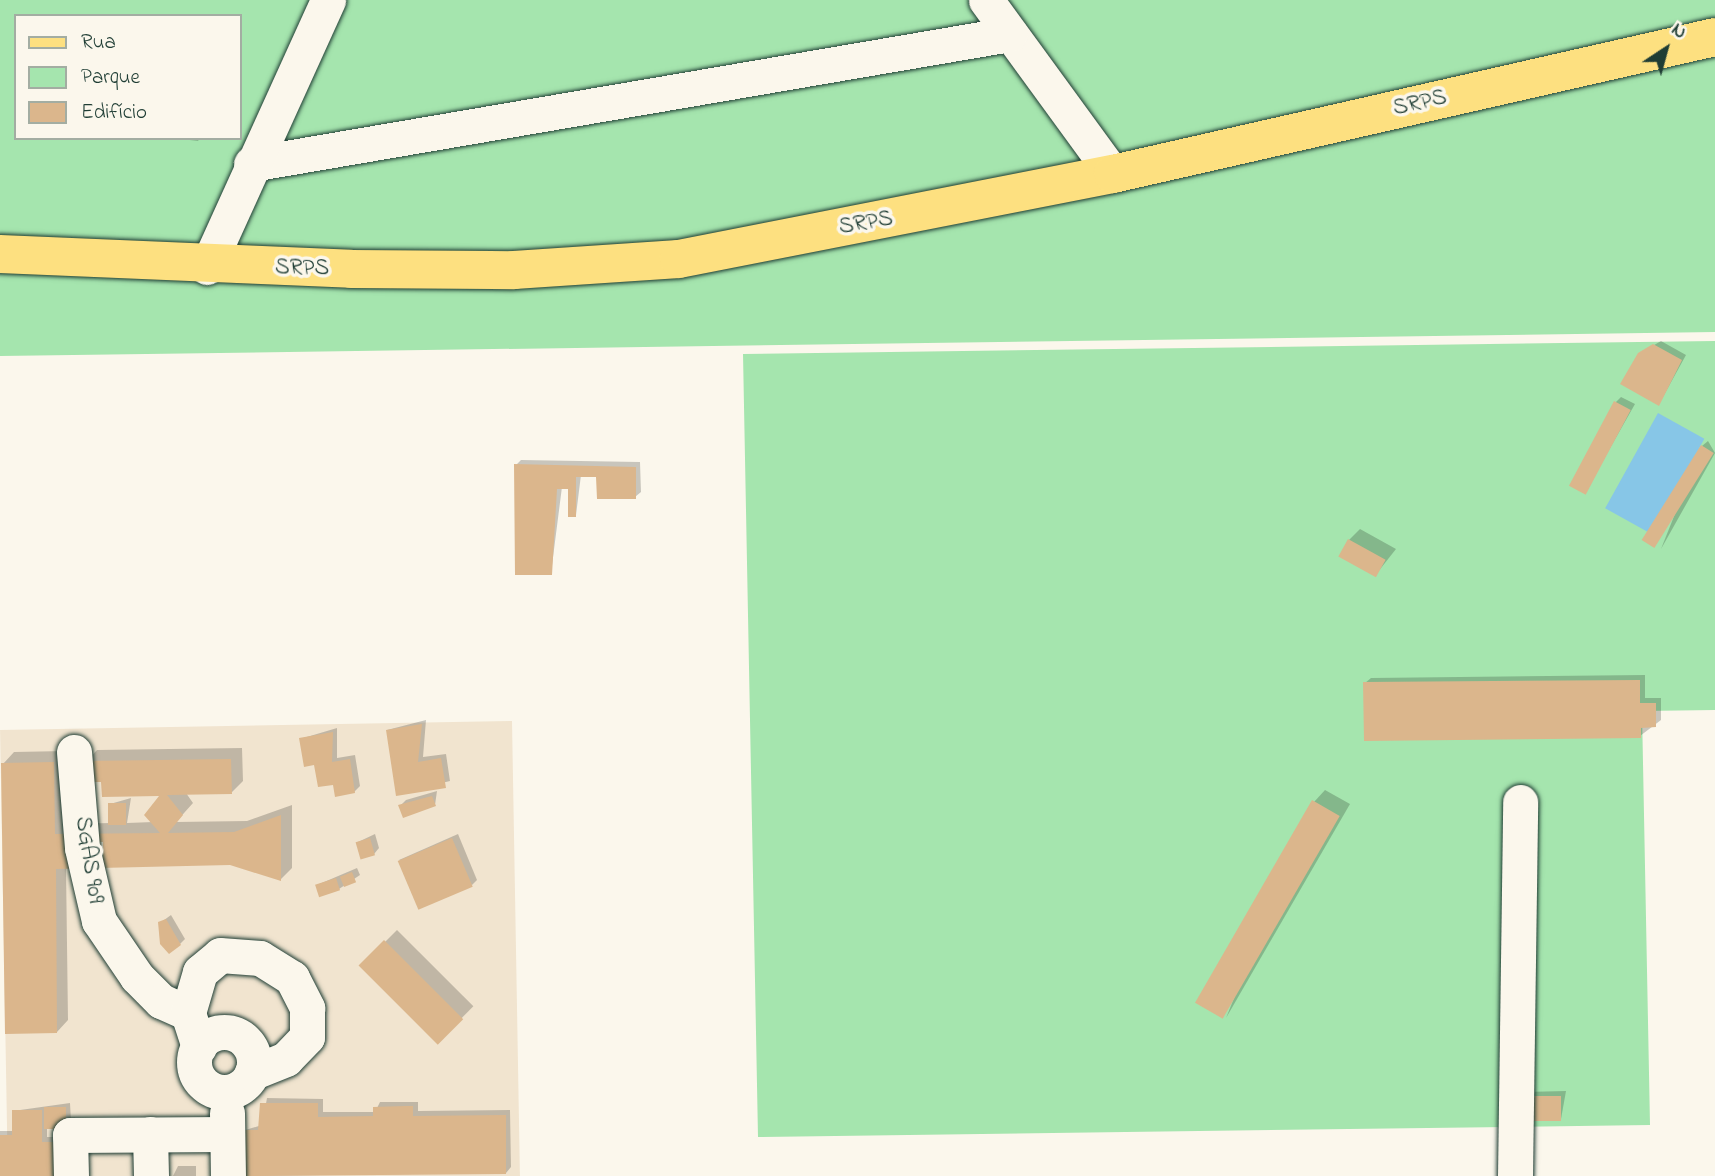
<!DOCTYPE html>
<meta charset="utf-8">
<style>
body{margin:0}
#map{position:relative;width:1715px;height:1176px;overflow:hidden;background:#fbf7ec;font-family:"Indie Flower",sans-serif}
div>[style]{position:absolute}
.built>*{inset:0;background:#f1e4cf;transform-origin:0 0}
.green>*{inset:0;background:#a5e5ae}
.water>*{inset:0;background:#87c6e7;transform-origin:0 0}
.shadow>*{inset:0;background:#0003;transform-origin:0 0}
.building>*{inset:0;background:#dbb68c;transform-origin:0 0}
.roads{filter:drop-shadow(0 0 2px #1f3d34) drop-shadow(0 0 2px #1f3d34)}
.minor>*{height:35px;margin:-17.5px;padding:0 17.5px;transform-origin:17.5px;border-radius:17.5px;background:#fbf7ec}
.minor>.ring{margin:-17.5px;padding:0;box-sizing:content-box;background:none;border:35px solid #fbf7ec;border-radius:50%}
.major>*{height:38px;margin:-19px;padding:0 19px;transform-origin:19px;border-radius:19px;background:#fde080}
span{translate:-50% -50%;white-space:nowrap;text-align:center;line-height:1.15;-webkit-text-stroke:7px #fbf7ec;paint-order:stroke}
.street-label{font-size:23px;color:#1f3d34}
.legend{position:absolute;left:14px;top:14px;width:228px;height:126px;box-sizing:border-box;background:#fbf7ec;border:2px solid #a3ada2;margin:0;padding:9px 12px;list-style:none;font-size:21px;color:#1f3d34}
.legend li{display:flex;align-items:center;gap:14px;height:35px}
.legend b{width:35px;border:2px solid #a3ada2}
.north{position:absolute;left:1631px;top:14px;width:70px;height:70px;-webkit-text-stroke:5px #fbf7ec;paint-order:stroke;rotate:36deg;font-size:19px;font-weight:700;line-height:28px;text-align:center;color:#1f3d34}
.north::after{content:'';display:block;margin:auto;width:24px;height:32px;background:#1f3d34;clip-path:polygon(50% 0,100% 100%,50% 72%,0 100%)}
</style>
<div id="map">
<div class="built">
<i style="left:512px;top:721px;width:455px;height:512px;rotate:89deg"></i>
</div>
<div class="green">
<i style="clip-path:polygon(evenodd,0 0,1715px 0,1715px 332px,0 356px,0 0,16px 16px,240px 16px,240px 138px,16px 138px,16px 16px)"></i>
<i style="clip-path:polygon(1715px 341px,1715px 710px,1642px 711px,1650px 1125px,758px 1137px,743px 354px)"></i>
</div>
<div class="water">
<i style="left:1658px;top:413px;width:53px;height:109px;rotate:29deg"></i>
</div>
<div class="shadow">
<i style="clip-path:polygon(173px 138px,200px 138px,198px 141px)"></i>
<i style="clip-path:polygon(1661px 341px,1686px 355px,1659px 404px,1639px 354px)"></i>
<i style="clip-path:polygon(1621px 397px,1635px 404px,1585px 492px,1616px 402px)"></i>
<i style="clip-path:polygon(1708px 441px,1715px 453px,1661px 549px,1702px 446px)"></i>
<i style="clip-path:polygon(521px 460px,640px 462px,641px 492px,635px 497px,598px 475px,581px 475px,576px 515px,570px 487px,562px 487px,551px 573px,516px 465px)"></i>
<i style="clip-path:polygon(1360px 529px,1396px 549px,1377px 573px,1349px 540px)"></i>
<i style="clip-path:polygon(1645px 675px,1645px 698px,1661px 698px,1661px 720px,1640px 736px,1365px 683px,1371px 678px)"></i>
<i style="clip-path:polygon(426px 720px,423px 757px,446px 754px,450px 781px,397px 794px,387px 730px)"></i>
<i style="clip-path:polygon(337px 728px,337px 758px,355px 755px,360px 786px,354px 792px,334px 783px,300px 739px)"></i>
<i style="clip-path:polygon(evenodd,242px 748px,243px 781px,232px 792px,186px 793px,193px 803px,176px 822px,247px 821px,292px 805px,292px 868px,281px 879px,230px 864px,66px 867px,68px 1020px,57px 1032px,3px 764px,14px 752px,65px 751px,66px 824px,111px 823px,110px 804px,131px 798px,127px 823px,153px 822px,163px 794px,103px 780px,86px 762px,97px 750px,242px 748px,98px 841px,105px 841px,105px 847px,98px 847px,98px 841px)"></i>
<i style="clip-path:polygon(1325px 790px,1350px 804px,1226px 1018px,1314px 802px)"></i>
<i style="clip-path:polygon(437px 791px,435px 805px,400px 806px,406px 800px)"></i>
<i style="clip-path:polygon(375px 834px,379px 848px,374px 854px,358px 842px)"></i>
<i style="clip-path:polygon(458px 834px,477px 880px,472px 885px,399px 860px)"></i>
<i style="clip-path:polygon(357px 868px,360px 875px,339px 889px,317px 885px)"></i>
<i style="clip-path:polygon(171px 915px,185px 939px,180px 944px,160px 923px)"></i>
<i style="left:397px;top:930px;width:108px;height:51px;rotate:45deg"></i>
<i style="clip-path:polygon(1566px 1091px,1561px 1119px,1522px 1092px)"></i>
<i style="clip-path:polygon(267px 1098px,323px 1099px,323px 1112px,375px 1112px,380px 1102px,418px 1102px,418px 1111px,510px 1110px,511px 1167px,506px 1173px,243px 1176px,242px 1131px,262px 1125px)"></i>
<i style="clip-path:polygon(70px 1103px,71px 1121px,47px 1127px,47px 1137px,58px 1137px,59px 1176px,0 1176px,0 1131px,14px 1131px,13px 1111px)"></i>
<i style="clip-path:polygon(178px 1166px,196px 1166px,196px 1176px,173px 1176px)"></i>
</div>
<div class="building">
<i style="clip-path:polygon(1653px 344px,1682px 360px,1659px 406px,1620px 384px,1638px 353px)"></i>
<i style="left:1614px;top:401px;width:19px;height:96px;rotate:28deg"></i>
<i style="left:1701px;top:445px;width:15px;height:112px;rotate:32deg"></i>
<i style="clip-path:polygon(514px 464px,636px 467px,636px 499px,597px 499px,596px 477px,576px 477px,576px 517px,568px 517px,568px 489px,557px 489px,552px 575px,515px 575px)"></i>
<i style="left:1348px;top:539px;width:43px;height:20px;rotate:29deg"></i>
<i style="clip-path:polygon(1640px 680px,1640px 703px,1656px 703px,1656px 727px,1641px 728px,1641px 738px,1364px 741px,1363px 682px)"></i>
<i style="clip-path:polygon(422px 724px,418px 762px,441px 758px,446px 788px,396px 796px,386px 730px)"></i>
<i style="clip-path:polygon(333px 732px,332px 762px,350px 759px,355px 793px,335px 797px,333px 785px,318px 787px,314px 765px,304px 767px,299px 738px)"></i>
<i style="clip-path:polygon(evenodd,231px 759px,232px 794px,167px 795px,183px 815px,168px 833px,234px 832px,281px 815px,281px 881px,230px 865px,56px 869px,57px 1033px,5px 1034px,1px 763px,54px 762px,55px 834px,160px 833px,144px 815px,159px 796px,102px 797px,101px 782px,85px 782px,84px 761px,231px 759px,87px 842px,103px 842px,103px 858px,87px 858px,87px 842px)"></i>
<i style="clip-path:polygon(432px 796px,436px 806px,403px 818px,398px 805px)"></i>
<i style="left:1312px;top:800px;width:32px;height:234px;rotate:30deg"></i>
<i style="left:108px;top:803px;width:18px;height:22px"></i>
<i style="left:370px;top:838px;width:18px;height:15px;rotate:74deg"></i>
<i style="left:452px;top:838px;width:53px;height:59px;rotate:67deg"></i>
<i style="left:352px;top:872px;width:11px;height:13px;rotate:68deg"></i>
<i style="left:336px;top:878px;width:13px;height:22px;rotate:72deg"></i>
<i style="clip-path:polygon(166px 919px,181px 945px,169px 954px,160px 944px,158px 922px)"></i>
<i style="left:384px;top:940px;width:112px;height:36px;rotate:45deg"></i>
<i style="left:1515px;top:1096px;width:46px;height:25px"></i>
<i style="clip-path:polygon(260px 1103px,318px 1103px,318px 1117px,373px 1116px,373px 1107px,407px 1106px,413px 1106px,413px 1116px,506px 1115px,506px 1174px,244px 1176px,240px 1130px,258px 1130px)"></i>
<i style="left:44px;top:1107px;width:22px;height:22px"></i>
<i style="clip-path:polygon(12px 1110px,42px 1110px,42px 1142px,54px 1142px,54px 1176px,0 1176px,0 1135px,12px 1135px)"></i>
</div>
<div class="roads">
<div class="minor">
<i style="left:986px;top:0;width:215px;rotate:53.9deg"></i>
<i style="left:251px;top:164px;width:770px;rotate:-9.72deg"></i>
<i style="left:207px;top:267px;width:293px;rotate:-65.6deg"></i>
<i style="left:74px;top:752px;width:96px;rotate:85.2deg"></i>
<i style="left:82px;top:848px;width:75px;rotate:76.9deg"></i>
<i style="left:99px;top:921px;width:68px;rotate:55.8deg"></i>
<i style="left:137px;top:977px;width:34px;rotate:45deg"></i>
<i style="left:161px;top:1001px;width:30px;rotate:24deg"></i>
<i class="ring" style="left:194px;top:1032px;width:25px;height:25px"></i>
<i style="left:199px;top:1047px;width:36px;rotate:-108deg"></i>
<i style="left:188px;top:1013px;width:43px;rotate:-73.7deg"></i>
<i style="left:200px;top:972px;width:26px;rotate:-40deg"></i>
<i style="left:220px;top:955px;width:40px;rotate:4.3deg"></i>
<i style="left:260px;top:958px;width:38px;rotate:32deg"></i>
<i style="left:292px;top:978px;width:34px;rotate:63deg"></i>
<i style="left:307px;top:1008px;width:29px;rotate:90deg"></i>
<i style="left:307px;top:1037px;width:30px;rotate:134deg"></i>
<i style="left:286px;top:1059px;width:37px;rotate:158deg"></i>
<i style="left:227px;top:1113px;width:63px;rotate:89.1deg"></i>
<i style="left:150px;top:1134px;width:42px;rotate:88.6deg"></i>
<i style="left:71px;top:1176px;width:41px;rotate:-91.4deg"></i>
<i style="left:70px;top:1135px;width:157px;rotate:-0.4deg"></i>
<i style="left:1515px;top:1176px;width:374px;rotate:-89.2deg"></i>
</div>
<div class="major">
<i style="left:0;top:254px;width:351px;rotate:2.4deg"></i>
<i style="left:351px;top:269px;width:163px;rotate:0.4deg"></i>
<i style="left:514px;top:270px;width:165px;rotate:-3.8deg"></i>
<i style="left:679px;top:259px;width:442px;rotate:-11.1deg"></i>
<i style="left:1113px;top:174px;width:617px;rotate:-12.82deg"></i>
</div>
</div>
<div class="street-label">
<span style="left:1420px;top:104px;rotate:-13deg">SRPS</span>
<span style="left:866px;top:224px;rotate:-10deg">SRPS</span>
<span style="left:302px;top:269px;rotate:1deg">SRPS</span>
<span style="left:88px;top:860px;rotate:81deg">SGAS 909</span>
</div>
<ul class="legend">
<li><b style="height:9px;background:#fde080"></b>Rua</li>
<li><b style="height:19px;background:#a5e5ae"></b>Parque</li>
<li><b style="height:19px;background:#dbb68c"></b>Edifício</li>
</ul>
<div class="north">N</div>
</div>
